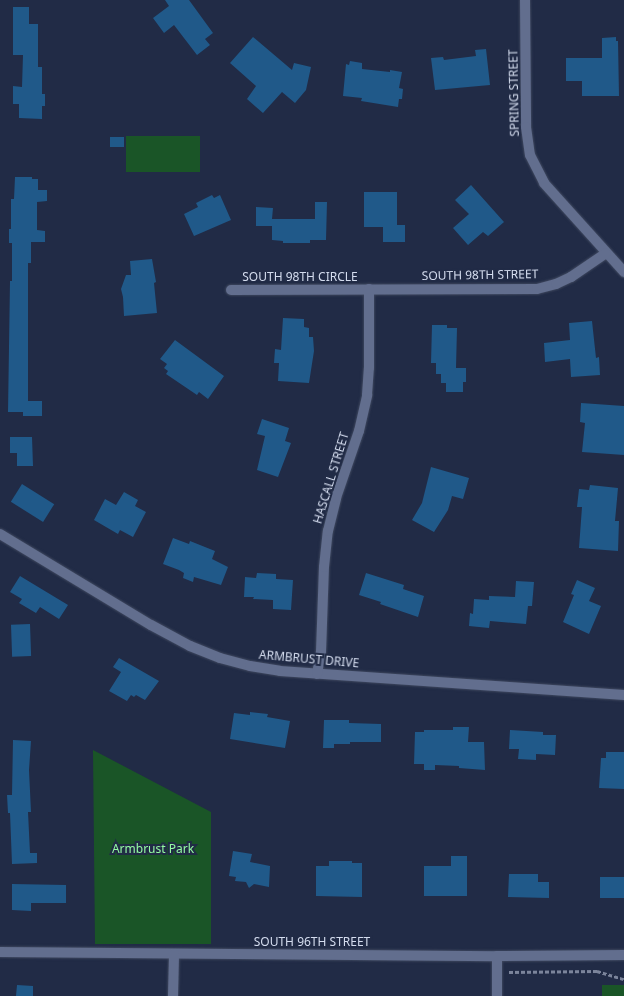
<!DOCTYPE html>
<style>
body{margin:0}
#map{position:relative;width:624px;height:996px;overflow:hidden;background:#212b46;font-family:"Noto Sans",sans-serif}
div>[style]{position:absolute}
.green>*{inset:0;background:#1a5527;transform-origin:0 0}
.building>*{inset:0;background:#205989;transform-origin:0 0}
.path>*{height:2.5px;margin-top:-1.25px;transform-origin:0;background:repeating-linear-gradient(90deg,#7b849b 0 4px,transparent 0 6px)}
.roads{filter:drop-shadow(0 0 1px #3f485f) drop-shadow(0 0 1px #3f485f)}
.minor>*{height:10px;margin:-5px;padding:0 5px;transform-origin:5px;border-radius:5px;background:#626e8e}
span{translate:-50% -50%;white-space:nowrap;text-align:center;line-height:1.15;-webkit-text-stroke:4px #212b46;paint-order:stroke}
.street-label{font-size:12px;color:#d5ddef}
.park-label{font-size:12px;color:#94faa3}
</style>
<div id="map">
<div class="green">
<i style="left:126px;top:136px;width:74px;height:36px"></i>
<i style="clip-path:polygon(93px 750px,211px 812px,211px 944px,95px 944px)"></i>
<i style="left:602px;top:985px;width:22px;height:11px"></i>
</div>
<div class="building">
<i style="clip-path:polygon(165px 0,189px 0,213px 33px,205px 39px,210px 45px,197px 55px,174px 25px,164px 33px,153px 18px,169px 6px)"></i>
<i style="clip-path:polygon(13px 7px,29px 7px,29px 24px,38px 24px,38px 67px,42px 67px,42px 94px,45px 94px,45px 106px,42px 106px,42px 119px,19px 118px,19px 104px,13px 104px,13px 86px,22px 87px,23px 55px,13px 55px)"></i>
<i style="clip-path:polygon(253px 37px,292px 70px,294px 63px,311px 67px,306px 90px,295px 103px,282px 92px,263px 113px,247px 99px,256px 86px,230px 63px)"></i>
<i style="clip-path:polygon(616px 37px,616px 41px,618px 41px,619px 96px,582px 96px,582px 81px,566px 81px,566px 58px,602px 58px,602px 38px)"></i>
<i style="clip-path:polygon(486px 49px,490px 85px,435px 90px,431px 58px,443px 57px,444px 60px,476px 56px,475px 50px)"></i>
<i style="clip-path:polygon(350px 61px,362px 63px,362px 69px,390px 72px,390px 70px,402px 72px,399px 88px,403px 89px,402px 99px,399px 99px,398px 107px,361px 101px,362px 98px,343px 96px,346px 64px,349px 65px)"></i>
<i style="left:110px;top:137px;width:14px;height:10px"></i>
<i style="clip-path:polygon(15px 177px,32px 177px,32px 179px,38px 179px,38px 190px,47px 190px,47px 201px,37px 202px,37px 230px,45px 231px,45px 242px,31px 242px,31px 263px,28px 263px,28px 401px,42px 401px,42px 416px,23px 416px,23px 412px,8px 412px,10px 281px,12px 281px,12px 243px,9px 243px,9px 229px,11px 229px,11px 199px,14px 199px)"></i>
<i style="clip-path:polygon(471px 185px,504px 222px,488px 236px,483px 232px,468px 245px,453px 228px,469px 214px,455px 200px)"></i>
<i style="clip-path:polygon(364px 192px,397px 192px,397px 225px,405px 225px,405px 242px,383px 242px,383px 227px,364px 227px)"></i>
<i style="clip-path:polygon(212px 195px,214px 198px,220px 195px,231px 220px,194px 236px,184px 214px,198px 207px,196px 203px)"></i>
<i style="clip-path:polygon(315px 202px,327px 202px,326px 240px,310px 240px,310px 243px,283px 243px,283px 241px,272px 240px,272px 226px,256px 226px,256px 207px,273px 208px,272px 219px,315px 219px)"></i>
<i style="clip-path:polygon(152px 259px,156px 282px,154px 283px,157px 313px,124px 316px,123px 297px,121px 289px,126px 275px,131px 275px,130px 261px)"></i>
<i style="clip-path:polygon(283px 318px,304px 319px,304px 327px,309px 328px,309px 337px,313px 337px,314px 351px,309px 383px,278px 381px,279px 363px,274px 363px,275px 349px,281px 350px)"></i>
<i style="clip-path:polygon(592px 321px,596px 358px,599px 357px,600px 375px,571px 377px,570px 359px,545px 362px,544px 343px,570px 340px,569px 323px)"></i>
<i style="clip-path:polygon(432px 325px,447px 325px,447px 328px,457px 328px,456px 368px,466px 368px,466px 382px,463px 382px,463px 392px,446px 392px,446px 383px,441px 383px,441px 374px,436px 374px,436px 363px,431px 363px)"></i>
<i style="clip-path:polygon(175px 340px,224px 376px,208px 399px,199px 392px,197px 395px,166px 374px,168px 371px,164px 368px,167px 364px,160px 359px)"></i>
<i style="clip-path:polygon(581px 403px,624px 406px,624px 455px,582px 452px,585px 423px,580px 422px)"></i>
<i style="clip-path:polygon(262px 419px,289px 428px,285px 441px,291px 443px,278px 477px,257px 470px,265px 436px,257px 434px)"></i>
<i style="clip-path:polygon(10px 437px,32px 437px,33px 466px,17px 466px,17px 453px,10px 453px)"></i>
<i style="clip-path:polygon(431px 467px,469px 478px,463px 499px,452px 496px,448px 510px,434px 532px,412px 520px,422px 503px)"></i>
<i style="left:22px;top:484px;width:38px;height:21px;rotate:32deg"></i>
<i style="clip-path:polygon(590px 485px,618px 488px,615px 521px,619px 521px,618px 551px,579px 548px,582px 507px,577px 507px,579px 489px,589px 490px)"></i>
<i style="clip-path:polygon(124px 492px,138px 500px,135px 506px,146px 512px,133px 537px,120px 530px,118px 534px,94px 520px,105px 499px,116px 505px)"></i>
<i style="clip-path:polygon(173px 538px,189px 544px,190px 541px,215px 551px,212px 559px,228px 567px,221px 585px,194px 577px,193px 582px,183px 578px,184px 573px,179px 570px,163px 564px)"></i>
<i style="clip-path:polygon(257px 573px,276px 574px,276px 579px,293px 580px,291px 610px,273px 609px,273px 600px,253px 599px,254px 597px,244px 597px,245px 577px,256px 578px)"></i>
<i style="clip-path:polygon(366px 573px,404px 585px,403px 589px,424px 596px,418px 617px,380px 604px,381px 602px,359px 595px)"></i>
<i style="clip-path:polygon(20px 576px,68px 605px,59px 619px,40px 607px,36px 613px,19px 603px,22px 599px,10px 592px)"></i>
<i style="clip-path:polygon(577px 580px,595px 588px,589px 601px,601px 606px,589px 634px,563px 622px,574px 595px,571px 594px)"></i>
<i style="clip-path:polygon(516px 581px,534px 582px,532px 606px,528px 606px,526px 624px,490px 621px,489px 628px,469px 626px,470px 613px,473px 614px,474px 599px,489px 600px,489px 596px,515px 597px)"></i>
<i style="left:30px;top:624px;width:32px;height:19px;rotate:88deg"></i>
<i style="clip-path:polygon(119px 658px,159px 681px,145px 700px,136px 695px,134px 697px,131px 695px,127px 701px,109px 691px,121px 672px,113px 667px)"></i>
<i style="clip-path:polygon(250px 712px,268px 714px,267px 717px,290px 721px,285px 748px,230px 739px,234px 713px,250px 715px)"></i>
<i style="clip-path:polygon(324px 720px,349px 720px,349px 723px,381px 724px,381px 742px,350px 742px,350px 744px,334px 744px,334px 748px,323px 748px)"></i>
<i style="clip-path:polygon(453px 727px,469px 727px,468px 742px,484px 742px,485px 770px,459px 768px,459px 766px,435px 765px,435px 770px,424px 770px,424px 764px,414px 764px,415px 732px,424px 732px,424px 730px,453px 730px)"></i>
<i style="clip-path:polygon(510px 730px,543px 732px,543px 735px,556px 735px,555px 755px,536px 754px,536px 760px,518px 759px,519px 749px,509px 749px)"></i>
<i style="clip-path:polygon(13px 740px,31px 741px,29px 770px,31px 812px,28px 812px,30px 853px,37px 853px,37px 863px,12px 864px,10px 813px,8px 813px,7px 795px,12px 795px)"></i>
<i style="clip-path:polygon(606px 752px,624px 752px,624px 789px,599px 788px,601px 758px,606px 758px)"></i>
<i style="clip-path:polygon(233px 851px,252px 854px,250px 862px,270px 866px,269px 887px,254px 884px,249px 888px,246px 882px,235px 881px,236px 877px,229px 876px)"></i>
<i style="clip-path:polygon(451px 856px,467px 856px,467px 896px,424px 896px,424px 866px,451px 866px)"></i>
<i style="clip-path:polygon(329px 861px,352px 861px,352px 863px,362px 863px,362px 897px,316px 896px,316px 866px,329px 866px)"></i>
<i style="clip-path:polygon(509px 874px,538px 874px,538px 882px,549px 882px,549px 898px,508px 897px)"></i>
<i style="left:600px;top:877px;width:24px;height:21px"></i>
<i style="clip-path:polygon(12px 884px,66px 885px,66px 903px,31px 903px,31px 911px,12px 910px)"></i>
<i style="clip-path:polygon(17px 985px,33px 986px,33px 996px,16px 996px)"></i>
</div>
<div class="path">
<i style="left:509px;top:972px;width:88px;rotate:-0.7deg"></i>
<i style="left:597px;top:971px;width:28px;rotate:17deg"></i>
</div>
<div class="roads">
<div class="minor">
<i style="left:525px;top:0;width:127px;rotate:89.5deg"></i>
<i style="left:526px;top:127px;width:28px;rotate:82deg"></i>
<i style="left:530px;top:155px;width:31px;rotate:63deg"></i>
<i style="left:544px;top:183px;width:120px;rotate:48deg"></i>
<i style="left:231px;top:290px;width:306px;rotate:-0.2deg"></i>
<i style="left:537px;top:289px;width:20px;rotate:-15deg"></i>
<i style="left:556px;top:284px;width:17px;rotate:-25deg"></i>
<i style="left:571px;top:277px;width:42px;rotate:-34.4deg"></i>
<i style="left:0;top:534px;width:176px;rotate:31.1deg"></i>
<i style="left:151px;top:625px;width:44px;rotate:28.3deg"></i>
<i style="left:190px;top:646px;width:32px;rotate:22deg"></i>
<i style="left:220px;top:658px;width:31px;rotate:15deg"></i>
<i style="left:250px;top:666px;width:30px;rotate:9deg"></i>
<i style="left:280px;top:671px;width:345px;rotate:4deg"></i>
<i style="left:317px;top:674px;width:22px;rotate:-80deg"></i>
<i style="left:321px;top:652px;width:85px;rotate:-88deg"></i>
<i style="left:324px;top:567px;width:36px;rotate:-84deg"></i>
<i style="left:328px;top:531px;width:34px;rotate:-76deg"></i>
<i style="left:336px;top:498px;width:71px;rotate:-71.1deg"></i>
<i style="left:359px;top:431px;width:37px;rotate:-77deg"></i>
<i style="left:367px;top:395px;width:27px;rotate:-86deg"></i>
<i style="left:369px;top:368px;width:79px;rotate:-90deg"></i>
<i style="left:0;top:952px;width:497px;rotate:0.5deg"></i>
<i style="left:497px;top:956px;width:127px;rotate:-0.5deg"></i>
<i style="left:173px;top:996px;width:42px;rotate:-88.6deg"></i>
<i style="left:497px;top:996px;width:40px;rotate:-90deg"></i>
</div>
</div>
<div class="street-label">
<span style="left:514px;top:93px;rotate:-91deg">SPRING STREET</span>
<span style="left:480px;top:275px;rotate:-1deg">SOUTH 98TH STREET</span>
<span style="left:300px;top:277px">SOUTH 98TH CIRCLE</span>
<span style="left:331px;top:478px;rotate:-73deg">HASCALL STREET</span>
<span style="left:309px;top:659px;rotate:5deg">ARMBRUST DRIVE</span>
<span style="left:312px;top:942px">SOUTH 96TH STREET</span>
</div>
<div class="park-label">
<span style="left:153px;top:849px">Armbrust Park</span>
</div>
</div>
